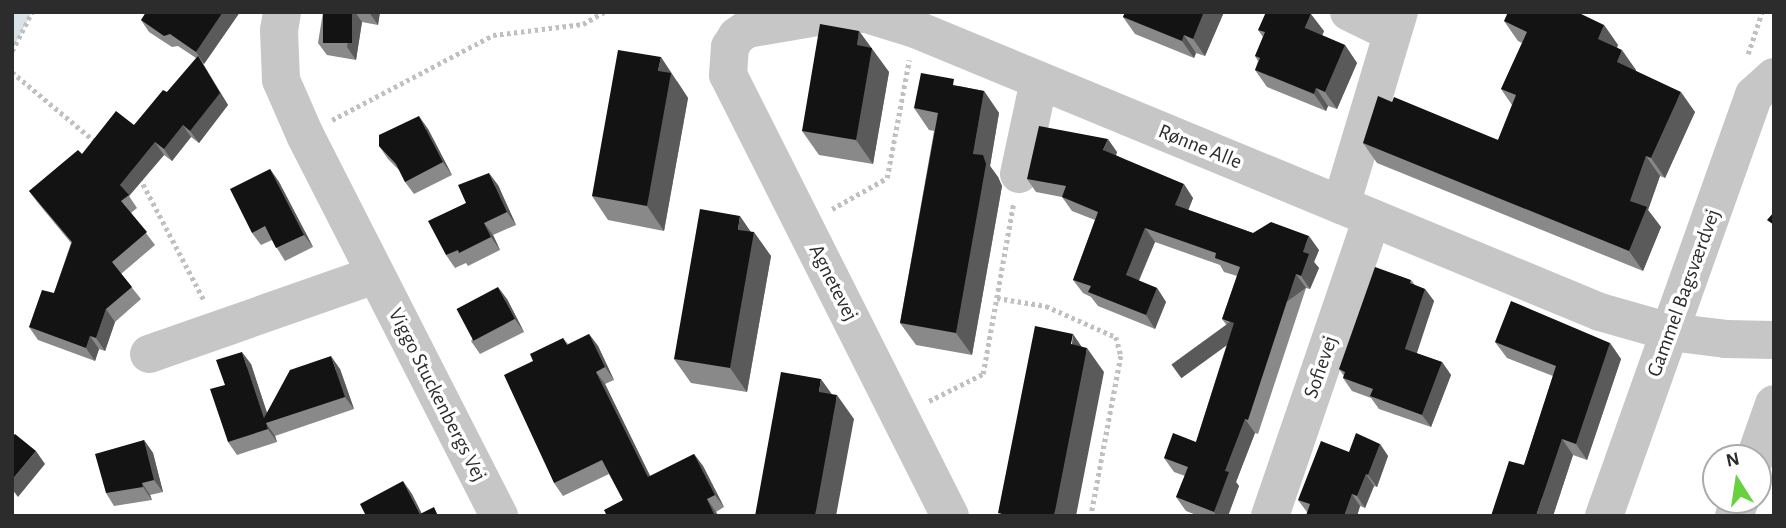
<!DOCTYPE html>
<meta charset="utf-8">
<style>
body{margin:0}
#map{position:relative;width:1786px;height:528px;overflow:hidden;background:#fff;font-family:"Alegreya Sans",sans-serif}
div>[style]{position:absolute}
.green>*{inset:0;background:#dae4e8}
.path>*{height:4.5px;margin-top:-2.25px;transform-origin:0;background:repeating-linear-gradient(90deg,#c0c0c0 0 3.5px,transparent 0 7px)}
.minor>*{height:38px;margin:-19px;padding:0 19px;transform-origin:19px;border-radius:19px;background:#c6c6c6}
.wall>*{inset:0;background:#898989}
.shaded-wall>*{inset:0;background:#5a5a5a;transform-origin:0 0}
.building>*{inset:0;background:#131313;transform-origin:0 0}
span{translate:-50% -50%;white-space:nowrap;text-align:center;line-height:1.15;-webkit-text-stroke:7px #fff;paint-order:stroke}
.street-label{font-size:21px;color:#2c2c2c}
.frame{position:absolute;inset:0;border:14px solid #2c2c2c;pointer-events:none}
.north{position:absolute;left:1702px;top:444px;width:70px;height:70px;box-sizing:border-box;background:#fff;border:2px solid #ababab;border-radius:50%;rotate:348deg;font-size:19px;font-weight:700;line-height:28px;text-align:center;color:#2c2c2c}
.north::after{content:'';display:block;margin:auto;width:24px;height:32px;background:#68d140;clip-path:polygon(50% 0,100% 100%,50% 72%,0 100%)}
</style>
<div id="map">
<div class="green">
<i style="clip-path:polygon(12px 12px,32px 12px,12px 51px)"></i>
</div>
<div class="path">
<i style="left:12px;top:51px;width:44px;rotate:-62.9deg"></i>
<i style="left:1748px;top:54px;width:44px;rotate:-71.6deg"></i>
<i style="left:12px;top:72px;width:112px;rotate:39.9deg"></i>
<i style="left:332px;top:120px;width:182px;rotate:-27.8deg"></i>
<i style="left:493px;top:35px;width:91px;rotate:-7deg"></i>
<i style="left:583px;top:24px;width:24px;rotate:-30deg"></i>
<i style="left:140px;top:178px;width:138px;rotate:62.3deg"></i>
<i style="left:832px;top:209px;width:63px;rotate:-29.4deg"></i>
<i style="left:887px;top:178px;width:120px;rotate:-79.4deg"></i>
<i style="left:997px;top:298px;width:50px;rotate:9.3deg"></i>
<i style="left:1046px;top:306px;width:77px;rotate:23.9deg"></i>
<i style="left:1116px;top:337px;width:20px;rotate:75deg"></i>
<i style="left:1121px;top:356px;width:163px;rotate:100.6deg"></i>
<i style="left:929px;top:401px;width:60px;rotate:-26.6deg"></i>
<i style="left:983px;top:374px;width:172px;rotate:-79.9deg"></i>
</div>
<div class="minor">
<i style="left:282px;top:12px;width:18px;rotate:99deg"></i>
<i style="left:279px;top:30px;width:50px;rotate:87.7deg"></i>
<i style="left:281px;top:80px;width:60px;rotate:66.4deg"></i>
<i style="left:305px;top:135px;width:428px;rotate:63deg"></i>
<i style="left:1349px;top:12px;width:48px;rotate:26deg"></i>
<i style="left:1019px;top:174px;width:95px;rotate:-77.9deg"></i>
<i style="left:1341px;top:205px;width:202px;rotate:-73.3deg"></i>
<i style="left:149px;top:354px;width:239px;rotate:-19.3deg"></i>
<i style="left:1755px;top:458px;width:57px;rotate:-70.6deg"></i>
<i style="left:950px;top:516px;width:494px;rotate:-116.7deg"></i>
<i style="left:728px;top:75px;width:28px;rotate:-86deg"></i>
<i style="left:730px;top:47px;width:13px;rotate:-58deg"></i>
<i style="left:737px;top:36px;width:12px;rotate:-35deg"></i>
<i style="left:747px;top:29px;width:95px;rotate:-9.7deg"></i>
<i style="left:841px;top:13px;width:26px;rotate:2deg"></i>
<i style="left:867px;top:14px;width:50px;rotate:17.4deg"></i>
<i style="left:915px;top:29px;width:741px;rotate:22.45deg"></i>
<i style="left:1600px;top:312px;width:73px;rotate:15.9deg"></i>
<i style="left:1670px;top:332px;width:56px;rotate:7.1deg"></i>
<i style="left:1726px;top:339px;width:48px;rotate:1.2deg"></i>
<i style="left:1270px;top:516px;width:315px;rotate:-71.1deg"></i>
<i style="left:1604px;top:516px;width:447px;rotate:-70.4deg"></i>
<i style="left:1754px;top:95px;width:27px;rotate:-42deg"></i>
<i style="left:1734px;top:516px;width:17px;rotate:-69deg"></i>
</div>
<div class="wall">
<i style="clip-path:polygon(240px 12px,204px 64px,202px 62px,228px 105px,199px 143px,191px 137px,172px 161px,164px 155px,129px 196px,137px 208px,131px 213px,155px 245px,121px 274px,141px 299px,115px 322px,105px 351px,99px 349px,95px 361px,38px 340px,29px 327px,54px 293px,71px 243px,38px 203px,29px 191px,82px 154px,134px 125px,167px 92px,196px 58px,178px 46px,172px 47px,149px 32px,141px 20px)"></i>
<i style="clip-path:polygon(323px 12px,380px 12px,378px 25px,362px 22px,356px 60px,327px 55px,318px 43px)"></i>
<i style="clip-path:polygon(1125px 12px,1224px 12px,1205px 56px,1196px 53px,1194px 58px,1135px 34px,1123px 17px)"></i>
<i style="clip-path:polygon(1504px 21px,1604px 25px,1618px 45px,1617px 47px,1636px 70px,1636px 71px,1695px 112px,1665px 178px,1660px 176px,1648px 210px,1661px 227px,1643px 271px,1377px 163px,1363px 143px,1392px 102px,1498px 140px,1512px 105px,1501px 89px,1522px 43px,1518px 41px)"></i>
<i style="clip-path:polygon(1258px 30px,1324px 31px,1322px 35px,1345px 45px,1357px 63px,1337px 109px,1328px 106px,1326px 111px,1267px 87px,1255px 70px,1258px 61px,1255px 56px,1263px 37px)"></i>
<i style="clip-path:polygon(859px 31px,889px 72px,873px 164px,819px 155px,802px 131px)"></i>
<i style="clip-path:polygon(677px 81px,688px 98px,664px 231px,608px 220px,592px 196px)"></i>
<i style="clip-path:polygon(959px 86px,984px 91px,999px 113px,990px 166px,998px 177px,1002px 186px,972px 355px,916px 345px,900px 323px,934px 131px,929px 130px,914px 108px)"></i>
<i style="clip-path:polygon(428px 129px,452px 175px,414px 194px,405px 182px,399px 170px,388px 159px,379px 146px)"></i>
<i style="clip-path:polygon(1117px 152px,1116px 155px,1193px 198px,1188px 210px,1253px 233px,1319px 250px,1314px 262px,1319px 268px,1310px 289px,1306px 288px,1258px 434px,1255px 433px,1236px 482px,1239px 486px,1228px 516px,1199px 516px,1186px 511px,1176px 497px,1185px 476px,1174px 472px,1164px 458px,1196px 442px,1231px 331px,1222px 319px,1237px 276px,1224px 272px,1220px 265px,1155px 242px,1139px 281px,1157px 288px,1166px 302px,1155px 329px,1098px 306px,1091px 297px,1083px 293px,1073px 280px,1095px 220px,1072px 211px,1062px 197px,1036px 192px,1027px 179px)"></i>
<i style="clip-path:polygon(270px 169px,279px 182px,313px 247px,285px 261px,272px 240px,261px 245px,252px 233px)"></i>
<i style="clip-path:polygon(498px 185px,516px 225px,493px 235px,500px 250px,468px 266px,466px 263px,455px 268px,446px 255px,466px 203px)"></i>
<i style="clip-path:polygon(751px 232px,771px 256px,747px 392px,691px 383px,674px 359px)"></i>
<i style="clip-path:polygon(1411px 280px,1415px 285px,1425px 289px,1434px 301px,1416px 353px,1442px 362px,1451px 375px,1431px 427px,1379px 409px,1371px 398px,1352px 391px,1343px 378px,1344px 376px,1339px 369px)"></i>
<i style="clip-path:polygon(507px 299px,524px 332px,480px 354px,471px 341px)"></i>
<i style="clip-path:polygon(589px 334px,598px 346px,614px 380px,605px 384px,650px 476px,694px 454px,703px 466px,724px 507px,716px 512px,718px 516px,607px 516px,623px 500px,609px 474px,563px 496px,554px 483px,563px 338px,568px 344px)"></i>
<i style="clip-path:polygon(1495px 342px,1610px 343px,1621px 359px,1587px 460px,1573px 455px,1553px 516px,1524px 465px,1553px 376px,1507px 358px)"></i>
<i style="clip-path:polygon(251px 364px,267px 413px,340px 369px,354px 409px,275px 436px,277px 442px,237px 455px,228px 442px,225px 385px)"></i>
<i style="clip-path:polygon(144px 440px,153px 453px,163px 492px,150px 495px,152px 500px,114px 506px,106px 493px)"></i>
<i style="clip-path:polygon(1380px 444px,1388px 456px,1377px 487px,1374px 486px,1365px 508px,1360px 506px,1357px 516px,1306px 516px,1307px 512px,1298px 500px)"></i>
</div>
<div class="shaded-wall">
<i style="clip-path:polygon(223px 12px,240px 12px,204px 64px,196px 52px)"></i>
<i style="clip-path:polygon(352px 12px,355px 12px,362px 22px,356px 60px,347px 47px)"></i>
<i style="clip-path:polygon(369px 12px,380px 12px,378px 25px)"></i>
<i style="clip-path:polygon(1204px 12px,1224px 12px,1205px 56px,1193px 39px)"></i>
<i style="clip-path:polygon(1311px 14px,1324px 31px,1318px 46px,1305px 28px)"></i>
<i style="clip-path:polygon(1604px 25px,1618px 45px,1612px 59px,1598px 39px)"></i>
<i style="clip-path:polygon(859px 31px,889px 72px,873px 164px,856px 140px,857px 45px)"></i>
<i style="clip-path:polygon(1184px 35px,1196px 53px,1194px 58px,1182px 41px)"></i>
<i style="clip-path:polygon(1345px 45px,1357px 63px,1337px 109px,1325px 92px)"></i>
<i style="clip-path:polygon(1622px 50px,1636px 70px,1631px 82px,1617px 62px)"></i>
<i style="clip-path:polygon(198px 56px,228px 105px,199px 143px,190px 131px)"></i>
<i style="clip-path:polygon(661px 57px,688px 98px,664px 231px,647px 206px,658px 71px)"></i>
<i style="clip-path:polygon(1316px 88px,1328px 106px,1326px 111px,1314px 94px)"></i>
<i style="clip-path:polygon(984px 91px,999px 113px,990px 166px,998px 177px,1002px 186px,972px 355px,956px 333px,973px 154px)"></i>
<i style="clip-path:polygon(1681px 92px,1695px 112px,1665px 178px,1651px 158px)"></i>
<i style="clip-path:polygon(419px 116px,428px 129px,452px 175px,443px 162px)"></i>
<i style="clip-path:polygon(183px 125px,191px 137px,172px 161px,164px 149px)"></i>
<i style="clip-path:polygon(1108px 139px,1117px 152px,1113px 164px,1103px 150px)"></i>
<i style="clip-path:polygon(155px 142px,164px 155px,129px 196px,120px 185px)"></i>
<i style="clip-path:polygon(1646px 156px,1660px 176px,1648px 210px,1661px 227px,1643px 271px,1629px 251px,1630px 201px)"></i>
<i style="clip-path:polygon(270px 169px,279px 182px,313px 247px,304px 235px)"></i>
<i style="clip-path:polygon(489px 173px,498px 185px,516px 225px,507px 212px)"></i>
<i style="clip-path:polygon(1184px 184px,1193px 198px,1185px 219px,1175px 205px)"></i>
<i style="clip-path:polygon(740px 216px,753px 235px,754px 232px,771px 256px,747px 392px,730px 368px,738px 230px)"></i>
<i style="clip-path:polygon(484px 223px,493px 235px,500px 250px,491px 237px)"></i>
<i style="clip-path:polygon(1145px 228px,1155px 242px,1135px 289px,1126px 275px)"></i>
<i style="clip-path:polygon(1309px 236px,1319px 250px,1314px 262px,1319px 268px,1310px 289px,1301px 276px,1303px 252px)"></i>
<i style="left:1296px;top:274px;width:17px;height:154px;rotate:54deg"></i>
<i style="clip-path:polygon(498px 287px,507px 299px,524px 332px,515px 319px)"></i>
<i style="clip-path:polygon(1157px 288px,1166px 302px,1155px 329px,1146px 315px)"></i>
<i style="clip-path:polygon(1425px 289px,1434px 301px,1414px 362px,1405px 349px)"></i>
<i style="clip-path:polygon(106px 309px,115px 322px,105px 351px,96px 338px)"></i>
<i style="clip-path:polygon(589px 334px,598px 346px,614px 380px,605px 367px)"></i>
<i style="clip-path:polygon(1073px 334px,1086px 353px,1087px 348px,1104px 372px,1076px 516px,1054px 516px)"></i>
<i style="clip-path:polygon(90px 336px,99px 349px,95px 361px,86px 348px)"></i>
<i style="clip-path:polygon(1610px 343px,1621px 359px,1587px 460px,1576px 444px)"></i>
<i style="clip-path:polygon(242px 352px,251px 364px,270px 422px,264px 418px)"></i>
<i style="clip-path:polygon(331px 356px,340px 369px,354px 409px,345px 397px)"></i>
<i style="clip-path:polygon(1442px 362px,1451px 375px,1431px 427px,1422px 415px)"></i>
<i style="clip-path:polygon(596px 372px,605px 384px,657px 490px,648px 477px)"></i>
<i style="clip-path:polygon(821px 379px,836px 400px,837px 395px,854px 419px,836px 516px,815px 516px,819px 392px)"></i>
<i style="clip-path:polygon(1245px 419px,1255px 433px,1236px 482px,1239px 486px,1228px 516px,1217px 516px,1214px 512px,1225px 471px)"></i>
<i style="clip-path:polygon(266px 423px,275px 436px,277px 442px,268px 429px)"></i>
<i style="clip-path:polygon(1562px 439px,1573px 455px,1553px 516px,1536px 516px)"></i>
<i style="clip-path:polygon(144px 440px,153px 453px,163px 492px,154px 480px)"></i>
<i style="clip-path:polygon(1380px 444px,1388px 456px,1377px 487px,1368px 475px)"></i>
<i style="clip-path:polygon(36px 451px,45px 464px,18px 497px,12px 489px,12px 480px)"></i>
<i style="clip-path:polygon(694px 454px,703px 466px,724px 507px,715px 495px)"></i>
<i style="clip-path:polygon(1366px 474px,1374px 486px,1365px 508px,1357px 496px)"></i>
<i style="clip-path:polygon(403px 481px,412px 494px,423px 516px,421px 516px)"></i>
<i style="clip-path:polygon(142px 483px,150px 495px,152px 500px,143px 487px)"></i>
<i style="clip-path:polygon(1352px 494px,1360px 506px,1357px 516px,1344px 516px)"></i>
<i style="clip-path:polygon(707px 499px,716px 512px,718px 516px,715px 516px)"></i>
</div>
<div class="building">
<i style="clip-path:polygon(146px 12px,223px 12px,196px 52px,170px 34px,164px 36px,141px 20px)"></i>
<i style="left:323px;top:12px;width:29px;height:31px"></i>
<i style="clip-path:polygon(1125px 12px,1204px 12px,1193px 39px,1184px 35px,1182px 41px,1123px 17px)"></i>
<i style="clip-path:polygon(1266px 12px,1309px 12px,1311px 14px,1305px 28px,1345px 45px,1325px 92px,1316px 88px,1314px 94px,1255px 70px,1260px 58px,1255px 56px,1265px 32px,1258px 30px)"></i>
<i style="clip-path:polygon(1508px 12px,1577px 12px,1604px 25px,1598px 39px,1622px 50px,1617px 62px,1681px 92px,1651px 158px,1646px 156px,1630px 201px,1647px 207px,1629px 251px,1363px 143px,1378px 96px,1392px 102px,1394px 97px,1498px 140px,1516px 95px,1501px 89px,1527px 32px,1504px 21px)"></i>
<i style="clip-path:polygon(820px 24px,859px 31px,857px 45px,872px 48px,856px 140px,802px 131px)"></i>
<i style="clip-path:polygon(618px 50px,661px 57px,658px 71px,671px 73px,647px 206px,592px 196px)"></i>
<i style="clip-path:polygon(198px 56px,220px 93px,190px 131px,183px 125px,164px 149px,155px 142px,120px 185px,129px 195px,121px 201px,147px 232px,112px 262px,132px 287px,106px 309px,96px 338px,90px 336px,86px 348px,29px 327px,42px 290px,54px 293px,72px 242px,29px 191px,78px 150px,82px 154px,116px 111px,134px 125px,163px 90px,167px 92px)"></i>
<i style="clip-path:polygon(921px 73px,954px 79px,953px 85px,984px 91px,973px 154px,983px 155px,986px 164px,956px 333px,900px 323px,938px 113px,914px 108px)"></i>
<i style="clip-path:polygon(419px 116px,443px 162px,405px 182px,396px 164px,379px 146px,379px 135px)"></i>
<i style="clip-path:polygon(1039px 126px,1108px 139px,1103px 150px,1184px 184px,1175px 205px,1253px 233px,1271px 222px,1309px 236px,1303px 252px,1309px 254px,1301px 276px,1296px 274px,1248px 420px,1245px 419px,1225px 471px,1229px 472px,1214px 512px,1176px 497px,1188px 467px,1164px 458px,1173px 433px,1196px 442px,1234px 323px,1222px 319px,1240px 267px,1215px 258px,1216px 253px,1145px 228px,1126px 275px,1157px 288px,1146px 315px,1088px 292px,1091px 286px,1073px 280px,1098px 212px,1062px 197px,1066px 186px,1027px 179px)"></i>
<i style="clip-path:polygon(270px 169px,304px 235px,276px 248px,265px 226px,252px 233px,230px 189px)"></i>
<i style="clip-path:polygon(489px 173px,507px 212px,484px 223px,491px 237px,459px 253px,458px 250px,446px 255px,428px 221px,466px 203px,458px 185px)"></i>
<i style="clip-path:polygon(700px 209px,740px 216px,738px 230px,754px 232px,730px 368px,674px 359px)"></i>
<i style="clip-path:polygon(1774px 212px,1774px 225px,1767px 220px)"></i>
<i style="clip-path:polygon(1375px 267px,1411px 280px,1410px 283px,1425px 289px,1405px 349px,1442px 362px,1422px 415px,1370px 396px,1373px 389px,1343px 378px,1345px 372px,1339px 369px)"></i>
<i style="left:498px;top:287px;width:36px;height:47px;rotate:62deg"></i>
<i style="clip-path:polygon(1511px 301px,1610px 343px,1576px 444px,1562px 439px,1536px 516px,1491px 516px,1509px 461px,1524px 465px,1556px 366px,1495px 342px)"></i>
<i style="clip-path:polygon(1035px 326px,1073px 334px,1071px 344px,1087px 348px,1054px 516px,1010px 516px,998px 513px)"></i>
<i style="clip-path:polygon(589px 334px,605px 367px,596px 372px,648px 477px,694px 454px,715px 495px,707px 499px,715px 516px,607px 516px,604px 510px,623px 500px,602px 460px,554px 483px,504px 375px,533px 361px,530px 354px,563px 338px,567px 345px)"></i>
<i style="clip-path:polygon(242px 352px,264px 418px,290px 370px,331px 356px,345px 397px,266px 423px,268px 429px,228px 442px,210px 389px,225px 385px,216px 360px)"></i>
<i style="clip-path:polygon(781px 372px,821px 379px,819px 392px,837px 395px,815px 516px,755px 516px)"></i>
<i style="clip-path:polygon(1356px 433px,1380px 444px,1368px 475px,1366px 474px,1357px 496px,1352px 494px,1344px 516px,1306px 516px,1310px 504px,1298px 500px,1321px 441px,1349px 452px)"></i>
<i style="clip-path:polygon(15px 434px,36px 451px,12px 480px,12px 437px)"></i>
<i style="clip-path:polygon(144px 440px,154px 480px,142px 483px,143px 487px,106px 493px,95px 454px)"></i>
<i style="clip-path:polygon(403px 481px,420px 514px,434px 507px,438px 516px,366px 516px,360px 504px)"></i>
</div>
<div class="street-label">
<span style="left:1200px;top:147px;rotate:22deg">Rønne Alle</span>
<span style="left:833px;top:283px;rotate:63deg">Agnetevej</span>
<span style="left:1684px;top:293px;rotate:-70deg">Gammel Bagsværdvej</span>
<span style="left:1321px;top:367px;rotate:-71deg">Sofievej</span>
<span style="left:437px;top:395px;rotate:63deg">Viggo Stuckenbergs Vej</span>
</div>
<div class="frame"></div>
<div class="north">N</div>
</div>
